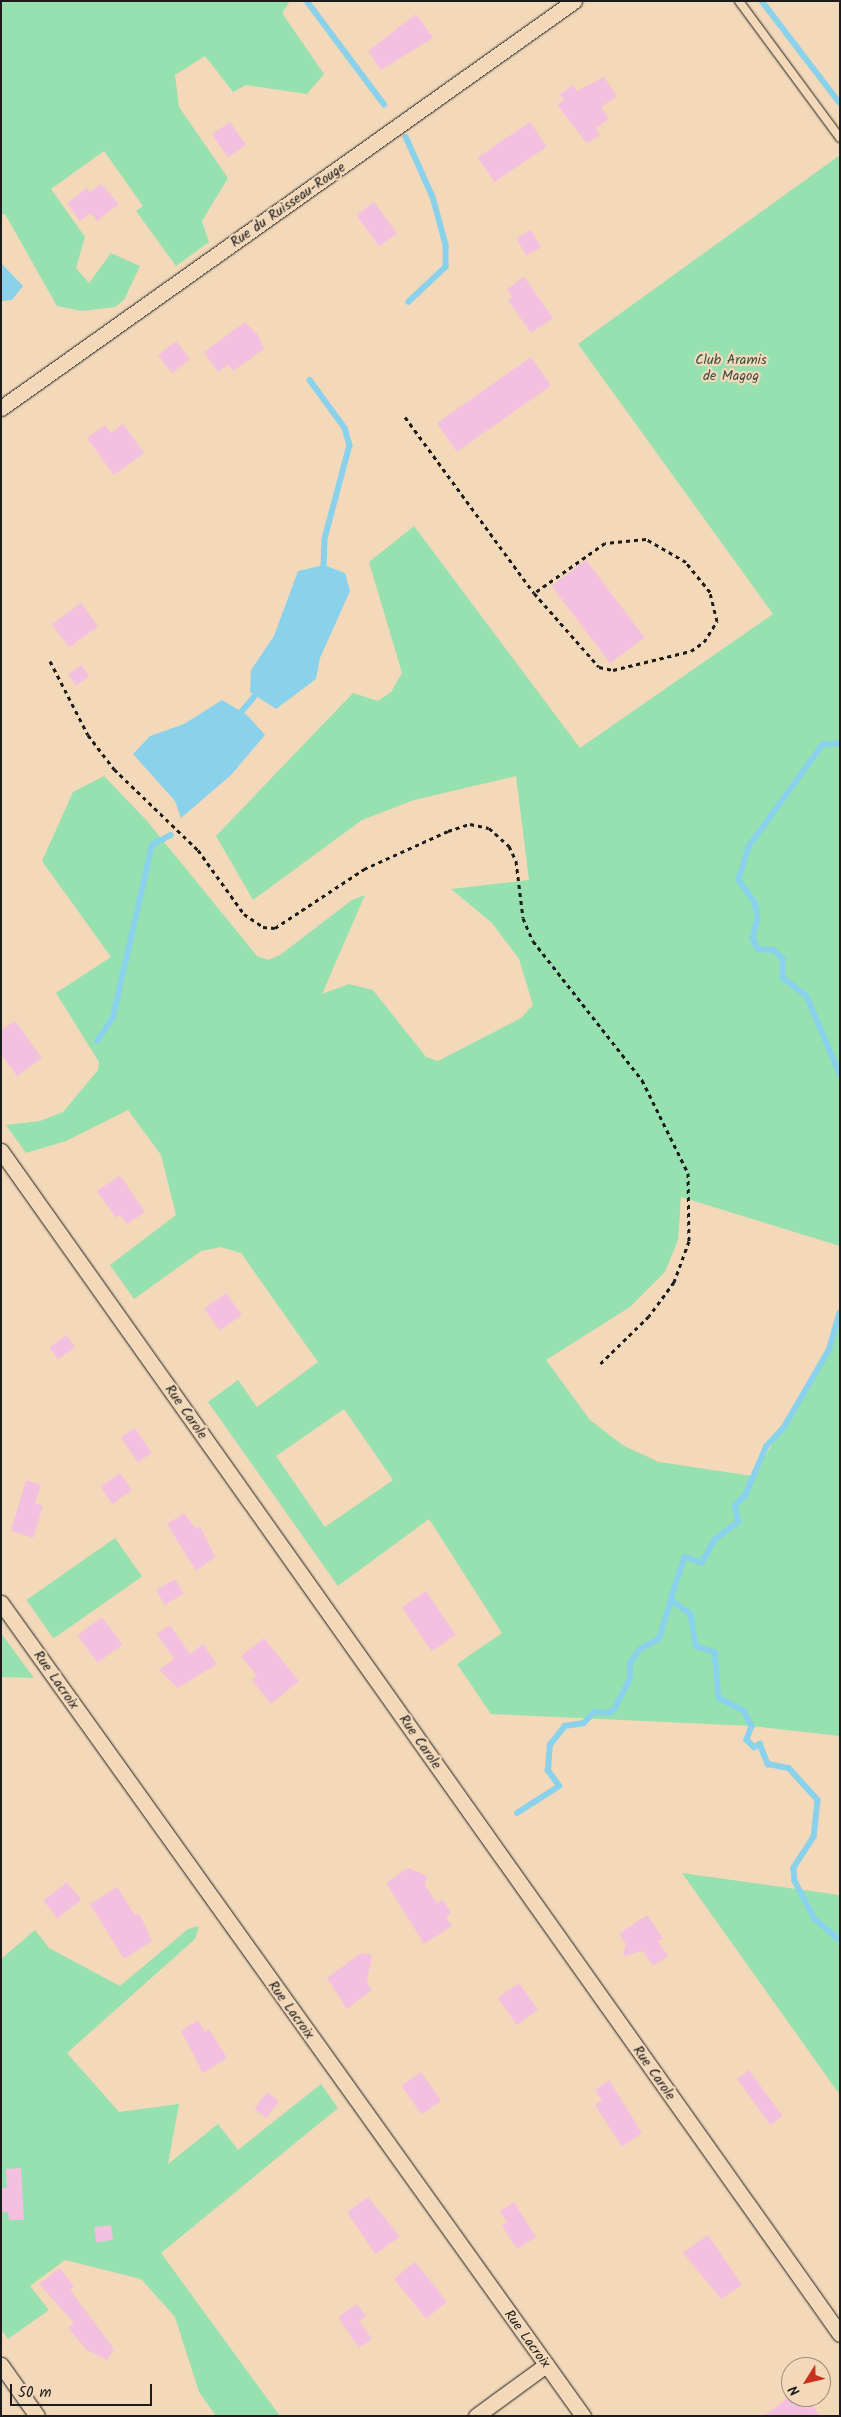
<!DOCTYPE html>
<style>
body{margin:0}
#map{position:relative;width:841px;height:2417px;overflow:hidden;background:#f3d9ba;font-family:Kalam,sans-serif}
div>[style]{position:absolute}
.green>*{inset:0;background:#97e0af;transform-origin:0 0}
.water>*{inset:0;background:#8ad2eb}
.stream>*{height:5.5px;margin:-2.75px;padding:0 2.75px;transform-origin:2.75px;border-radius:2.75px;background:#8ad2eb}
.building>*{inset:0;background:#f3c0df;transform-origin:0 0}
.path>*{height:3px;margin-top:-1.5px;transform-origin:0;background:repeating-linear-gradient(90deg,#1c1c1c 0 4px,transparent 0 8px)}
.roads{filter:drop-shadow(0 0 1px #1c1c1c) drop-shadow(0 0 1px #1c1c1c)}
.lane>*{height:8px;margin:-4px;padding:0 4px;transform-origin:4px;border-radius:4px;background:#f3d9ba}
.street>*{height:15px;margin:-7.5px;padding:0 7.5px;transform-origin:7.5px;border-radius:7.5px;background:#f3d9ba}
span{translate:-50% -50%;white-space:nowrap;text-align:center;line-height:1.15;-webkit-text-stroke:4.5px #f3d9ba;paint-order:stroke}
.street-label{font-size:14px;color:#1c1c1c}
.park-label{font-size:14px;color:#3b4d41}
.frame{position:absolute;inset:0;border:2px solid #1c1c1c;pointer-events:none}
.north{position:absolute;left:781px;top:2357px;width:50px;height:50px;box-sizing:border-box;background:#f3d9ba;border:1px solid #9d8d7b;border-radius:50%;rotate:234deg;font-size:14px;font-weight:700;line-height:20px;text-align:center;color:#1c1c1c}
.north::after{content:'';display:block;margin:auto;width:18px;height:22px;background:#c8321e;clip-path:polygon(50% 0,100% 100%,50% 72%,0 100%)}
.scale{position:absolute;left:10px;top:2384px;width:142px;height:22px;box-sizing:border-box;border:2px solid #1c1c1c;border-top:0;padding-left:6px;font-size:15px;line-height:18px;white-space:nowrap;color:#1c1c1c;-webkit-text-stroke:4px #f3d9ba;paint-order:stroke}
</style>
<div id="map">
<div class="green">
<i style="clip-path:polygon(1px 1px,290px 1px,282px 13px,324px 74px,307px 94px,246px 85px,233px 92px,205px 56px,175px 75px,179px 107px,228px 178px,202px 221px,209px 242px,176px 266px,136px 211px,143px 206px,104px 151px,51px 189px,85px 237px,76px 268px,89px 283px,111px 253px,140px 266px,124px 300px,115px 307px,82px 311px,57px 306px,5px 214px,1px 215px)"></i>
<i style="clip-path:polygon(evenodd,840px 155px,840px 1246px,681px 1197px,678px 1240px,665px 1272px,630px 1307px,546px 1360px,590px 1420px,624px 1446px,659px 1462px,753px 1476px,822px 1362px,840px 1321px,840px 1736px,752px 1726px,491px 1714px,457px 1664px,502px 1633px,429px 1519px,338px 1586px,208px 1402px,238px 1380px,257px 1407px,318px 1362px,241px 1253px,221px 1247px,201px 1251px,134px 1299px,110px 1265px,176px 1215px,161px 1155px,128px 1110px,66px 1141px,26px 1153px,6px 1125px,40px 1121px,63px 1112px,98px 1070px,99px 1062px,56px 993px,111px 957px,42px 861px,73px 792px,104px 776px,147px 821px,257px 956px,268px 960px,280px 955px,352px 900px,365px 895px,322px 994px,349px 984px,373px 990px,426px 1057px,438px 1061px,521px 1018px,533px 1005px,519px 959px,492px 923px,451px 889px,529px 880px,516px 776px,414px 800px,362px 820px,253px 900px,216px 836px,353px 693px,378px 701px,391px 692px,402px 673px,369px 562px,414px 526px,580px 748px,773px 614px,578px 344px,840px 155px,344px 1409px,393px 1480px,325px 1527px,276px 1456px,344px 1409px)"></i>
<i style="left:115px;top:1538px;width:47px;height:108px;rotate:55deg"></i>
<i style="clip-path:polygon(1px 1633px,34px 1678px,1px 1677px)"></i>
<i style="clip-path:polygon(682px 1873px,840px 1895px,840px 2095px)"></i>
<i style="clip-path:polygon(199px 1926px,195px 1939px,67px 2053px,119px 2112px,179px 2104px,168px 2164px,218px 2124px,238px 2150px,321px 2084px,338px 2108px,161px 2253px,280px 2416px,216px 2416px,199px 2392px,175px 2317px,141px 2279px,65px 2260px,30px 2286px,49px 2310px,8px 2339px,1px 2329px,1px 1959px,35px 1930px,49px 1948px,120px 1986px,188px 1929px)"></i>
</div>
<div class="water">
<i style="clip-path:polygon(1px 263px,23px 286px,12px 300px,1px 301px)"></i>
<i style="clip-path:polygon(324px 565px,345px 573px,350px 591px,320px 658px,316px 679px,276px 709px,250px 692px,251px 670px,274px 636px,298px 571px)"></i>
<i style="clip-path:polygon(222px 700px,247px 715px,265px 735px,231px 775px,181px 818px,175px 801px,133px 754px,150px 736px,184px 724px)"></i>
</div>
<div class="stream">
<i style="left:307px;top:1px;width:129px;rotate:53.2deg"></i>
<i style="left:762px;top:1px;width:128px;rotate:52.6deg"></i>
<i style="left:406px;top:137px;width:66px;rotate:65.8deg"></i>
<i style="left:433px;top:197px;width:50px;rotate:74.8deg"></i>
<i style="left:446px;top:245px;width:22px;rotate:90deg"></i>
<i style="left:446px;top:267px;width:51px;rotate:136.6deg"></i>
<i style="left:310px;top:380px;width:59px;rotate:53.9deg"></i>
<i style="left:345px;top:428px;width:18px;rotate:74deg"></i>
<i style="left:350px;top:445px;width:97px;rotate:104.9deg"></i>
<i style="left:325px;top:539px;width:26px;rotate:92deg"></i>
<i style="left:242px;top:711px;width:18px;rotate:-49deg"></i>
<i style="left:840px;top:744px;width:17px;rotate:177deg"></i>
<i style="left:823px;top:745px;width:126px;rotate:126deg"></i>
<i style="left:749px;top:847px;width:34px;rotate:107deg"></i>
<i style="left:739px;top:880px;width:27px;rotate:54deg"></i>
<i style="left:755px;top:902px;width:16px;rotate:79deg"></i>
<i style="left:758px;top:918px;width:21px;rotate:104deg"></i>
<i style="left:753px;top:938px;width:12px;rotate:66deg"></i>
<i style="left:758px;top:949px;width:16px;rotate:4deg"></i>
<i style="left:774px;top:950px;width:13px;rotate:45deg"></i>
<i style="left:783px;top:959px;width:19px;rotate:90deg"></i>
<i style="left:783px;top:978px;width:30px;rotate:37deg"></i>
<i style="left:807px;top:996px;width:85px;rotate:67.1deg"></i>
<i style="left:97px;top:1041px;width:29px;rotate:-56deg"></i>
<i style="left:113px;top:1017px;width:176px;rotate:-77.2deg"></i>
<i style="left:152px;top:845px;width:21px;rotate:-28deg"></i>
<i style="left:840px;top:1313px;width:37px;rotate:106deg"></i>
<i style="left:830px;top:1349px;width:91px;rotate:120.2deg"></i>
<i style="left:784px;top:1428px;width:25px;rotate:133deg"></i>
<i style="left:767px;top:1446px;width:56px;rotate:113.3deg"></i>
<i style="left:745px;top:1497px;width:13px;rotate:138deg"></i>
<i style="left:735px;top:1506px;width:16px;rotate:76deg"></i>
<i style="left:739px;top:1522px;width:30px;rotate:143deg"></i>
<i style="left:715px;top:1540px;width:26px;rotate:119deg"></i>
<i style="left:702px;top:1563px;width:18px;rotate:-161deg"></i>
<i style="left:685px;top:1557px;width:45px;rotate:108deg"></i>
<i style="left:671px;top:1600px;width:24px;rotate:35deg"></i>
<i style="left:691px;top:1614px;width:32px;rotate:81deg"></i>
<i style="left:696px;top:1646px;width:20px;rotate:18deg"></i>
<i style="left:715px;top:1652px;width:46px;rotate:85deg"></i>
<i style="left:719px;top:1698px;width:28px;rotate:27deg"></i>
<i style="left:744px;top:1711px;width:17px;rotate:62deg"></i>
<i style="left:752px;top:1726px;width:15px;rotate:110deg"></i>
<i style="left:747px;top:1740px;width:10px;rotate:45deg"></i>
<i style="left:754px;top:1747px;width:7px;rotate:-27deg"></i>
<i style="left:760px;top:1744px;width:22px;rotate:68deg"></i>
<i style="left:768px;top:1764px;width:21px;rotate:11deg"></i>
<i style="left:789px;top:1768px;width:43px;rotate:47.8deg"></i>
<i style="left:818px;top:1800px;width:37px;rotate:96deg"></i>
<i style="left:814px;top:1837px;width:37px;rotate:123deg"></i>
<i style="left:794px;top:1868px;width:13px;rotate:86deg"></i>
<i style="left:795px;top:1881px;width:43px;rotate:62.2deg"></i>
<i style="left:815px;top:1919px;width:33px;rotate:40deg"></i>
<i style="left:517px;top:1813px;width:50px;rotate:-32.7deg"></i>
<i style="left:559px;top:1786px;width:19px;rotate:-126deg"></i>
<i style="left:548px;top:1771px;width:26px;rotate:-86deg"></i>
<i style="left:550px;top:1745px;width:24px;rotate:-52deg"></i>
<i style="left:565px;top:1726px;width:19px;rotate:-9deg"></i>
<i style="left:584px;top:1723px;width:15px;rotate:-48deg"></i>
<i style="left:594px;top:1712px;width:15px;rotate:4deg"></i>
<i style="left:609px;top:1713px;width:8px;rotate:-40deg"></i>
<i style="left:615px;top:1708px;width:33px;rotate:-63deg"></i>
<i style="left:630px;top:1679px;width:16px;rotate:-90deg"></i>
<i style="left:630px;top:1663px;width:17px;rotate:-54deg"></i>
<i style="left:640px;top:1649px;width:21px;rotate:-28deg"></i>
<i style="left:659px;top:1639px;width:41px;rotate:-72.9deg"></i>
</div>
<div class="building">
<i style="clip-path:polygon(416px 14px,433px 38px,381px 70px,368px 51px)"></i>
<i style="clip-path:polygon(604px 77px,617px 96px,601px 107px,609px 119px,596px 128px,600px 135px,587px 143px,557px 105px,564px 100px,560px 94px,573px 85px,577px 91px)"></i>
<i style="left:230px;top:122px;width:28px;height:22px;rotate:55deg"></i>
<i style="left:530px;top:122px;width:30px;height:63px;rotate:56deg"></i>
<i style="clip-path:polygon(101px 184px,119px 204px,97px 221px,91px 213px,80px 221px,67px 203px,87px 188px,90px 192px)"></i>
<i style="left:374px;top:202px;width:39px;height:22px;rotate:54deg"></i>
<i style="left:531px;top:230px;width:20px;height:17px;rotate:60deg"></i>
<i style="clip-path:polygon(524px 277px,553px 318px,531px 333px,508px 300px,512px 297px,507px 289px)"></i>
<i style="clip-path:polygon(245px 322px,258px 335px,264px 349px,233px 371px,228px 365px,218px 372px,204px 352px)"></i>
<i style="left:176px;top:341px;width:23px;height:23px;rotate:52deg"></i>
<i style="left:531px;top:357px;width:35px;height:115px;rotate:55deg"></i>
<i style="clip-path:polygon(123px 424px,144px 453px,114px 475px,87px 438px,105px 425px,111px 433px)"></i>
<i style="left:586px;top:560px;width:97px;height:43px;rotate:53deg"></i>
<i style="left:81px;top:603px;width:29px;height:36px;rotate:54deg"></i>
<i style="left:81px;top:665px;width:14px;height:16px;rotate:54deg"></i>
<i style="clip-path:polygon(15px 1021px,42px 1058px,17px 1076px,1px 1054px,1px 1030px)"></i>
<i style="clip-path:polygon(120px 1175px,145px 1212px,127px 1224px,120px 1215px,116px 1218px,97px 1191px)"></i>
<i style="left:226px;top:1293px;width:27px;height:27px;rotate:54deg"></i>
<i style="left:66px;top:1335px;width:15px;height:21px;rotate:53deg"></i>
<i style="left:135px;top:1428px;width:30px;height:17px;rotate:56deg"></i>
<i style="left:120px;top:1473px;width:21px;height:24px;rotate:55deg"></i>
<i style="clip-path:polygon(26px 1480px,41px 1485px,35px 1503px,43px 1506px,33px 1538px,11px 1531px)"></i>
<i style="clip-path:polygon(184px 1513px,196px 1529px,200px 1526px,215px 1557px,196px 1571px,167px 1524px)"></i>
<i style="left:175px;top:1579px;width:17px;height:22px;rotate:59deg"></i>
<i style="left:426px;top:1591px;width:53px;height:29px;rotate:56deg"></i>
<i style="left:102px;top:1617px;width:34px;height:31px;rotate:53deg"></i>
<i style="clip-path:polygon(170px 1625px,190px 1654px,203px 1644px,217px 1664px,178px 1688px,159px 1670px,174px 1659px,157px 1634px)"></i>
<i style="clip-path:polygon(264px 1638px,299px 1681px,271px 1704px,252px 1680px,257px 1676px,241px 1656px)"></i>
<i style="clip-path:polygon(408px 1868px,427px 1876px,425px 1885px,437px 1903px,443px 1900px,451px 1913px,446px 1917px,452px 1926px,424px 1944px,386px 1883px)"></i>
<i style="left:67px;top:1882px;width:23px;height:30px;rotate:52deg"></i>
<i style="clip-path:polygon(117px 1887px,135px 1915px,139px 1913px,152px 1941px,124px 1959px,90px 1904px)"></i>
<i style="clip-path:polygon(647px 1915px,663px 1938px,658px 1941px,668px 1956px,653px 1966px,643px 1951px,623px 1956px,626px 1944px,619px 1934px)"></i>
<i style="clip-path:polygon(361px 1953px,372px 1955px,367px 1983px,372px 1990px,347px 2009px,327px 1978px)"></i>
<i style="left:519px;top:1983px;width:33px;height:26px;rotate:55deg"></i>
<i style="clip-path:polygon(198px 2020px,205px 2032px,209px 2029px,227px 2058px,203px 2073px,181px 2031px)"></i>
<i style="left:749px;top:2070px;width:57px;height:15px;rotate:54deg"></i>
<i style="left:421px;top:2072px;width:35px;height:24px;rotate:55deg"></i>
<i style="clip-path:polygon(609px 2080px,642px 2133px,622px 2147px,595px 2105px,602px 2100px,595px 2090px)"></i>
<i style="left:267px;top:2092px;width:15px;height:21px;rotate:37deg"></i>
<i style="clip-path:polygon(21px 2168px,24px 2220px,9px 2220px,8px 2212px,1px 2212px,1px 2188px,7px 2188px,6px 2169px)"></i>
<i style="clip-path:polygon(368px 2197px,400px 2237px,375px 2254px,347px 2212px)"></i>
<i style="clip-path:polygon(514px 2202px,536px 2237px,517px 2249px,502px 2226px,507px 2222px,500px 2211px)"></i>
<i style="left:111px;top:2225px;width:15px;height:17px;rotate:82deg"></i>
<i style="clip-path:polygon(708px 2235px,742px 2285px,721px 2299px,683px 2253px)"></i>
<i style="left:415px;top:2262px;width:51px;height:27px;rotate:51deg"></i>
<i style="clip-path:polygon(60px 2268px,74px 2286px,70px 2290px,114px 2349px,107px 2360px,87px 2350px,68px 2328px,74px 2323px,39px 2284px)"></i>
<i style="clip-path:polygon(357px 2304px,366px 2316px,359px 2321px,372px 2339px,359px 2348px,338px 2317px)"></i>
<i style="clip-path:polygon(789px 2397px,807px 2397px,820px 2416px,763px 2416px)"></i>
</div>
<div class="path">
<i style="left:405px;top:417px;width:218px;rotate:53.8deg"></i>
<i style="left:534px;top:593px;width:98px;rotate:48.7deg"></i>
<i style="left:599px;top:667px;width:14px;rotate:12deg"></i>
<i style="left:613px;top:670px;width:80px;rotate:-13.7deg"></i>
<i style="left:691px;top:651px;width:16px;rotate:-35deg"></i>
<i style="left:704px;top:642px;width:25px;rotate:-58deg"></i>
<i style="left:717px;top:621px;width:30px;rotate:-104deg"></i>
<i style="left:710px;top:592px;width:38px;rotate:-129deg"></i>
<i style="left:686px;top:562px;width:46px;rotate:-150.1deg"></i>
<i style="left:646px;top:539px;width:41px;rotate:174.4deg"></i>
<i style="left:605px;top:543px;width:87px;rotate:144.8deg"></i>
<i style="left:50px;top:661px;width:83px;rotate:62.8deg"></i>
<i style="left:88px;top:735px;width:43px;rotate:52.6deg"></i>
<i style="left:114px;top:769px;width:117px;rotate:44deg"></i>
<i style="left:198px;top:850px;width:79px;rotate:54.3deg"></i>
<i style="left:244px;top:914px;width:23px;rotate:34deg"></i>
<i style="left:263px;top:927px;width:12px;rotate:5deg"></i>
<i style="left:275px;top:928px;width:107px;rotate:-33.5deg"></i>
<i style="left:364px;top:869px;width:92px;rotate:-24.3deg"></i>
<i style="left:448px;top:831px;width:23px;rotate:-18deg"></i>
<i style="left:470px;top:824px;width:19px;rotate:12deg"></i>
<i style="left:489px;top:828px;width:27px;rotate:42deg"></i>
<i style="left:509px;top:846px;width:17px;rotate:65deg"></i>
<i style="left:516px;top:861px;width:57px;rotate:83deg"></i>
<i style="left:523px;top:918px;width:25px;rotate:67deg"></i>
<i style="left:533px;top:941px;width:177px;rotate:51.9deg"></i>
<i style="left:642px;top:1080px;width:104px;rotate:63.7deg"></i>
<i style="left:688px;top:1173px;width:68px;rotate:89.2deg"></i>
<i style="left:689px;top:1241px;width:44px;rotate:110.1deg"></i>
<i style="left:674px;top:1282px;width:42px;rotate:126.3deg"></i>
<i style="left:649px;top:1316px;width:69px;rotate:135.6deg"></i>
</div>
<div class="roads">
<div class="lane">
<i style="left:739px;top:1px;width:170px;rotate:53.6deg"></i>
</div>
<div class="street">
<i style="left:1px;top:408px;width:703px;rotate:-35.39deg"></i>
<i style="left:1px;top:1151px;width:1450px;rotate:54.66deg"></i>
<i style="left:1px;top:1603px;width:1000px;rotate:54.4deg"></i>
<i style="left:1px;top:2365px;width:62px;rotate:54.8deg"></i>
<i style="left:476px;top:2416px;width:87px;rotate:-36.1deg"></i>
</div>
</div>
<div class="street-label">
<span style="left:288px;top:205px;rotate:-35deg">Rue du Ruisseau-Rouge</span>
<span style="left:186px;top:1412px;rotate:55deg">Rue Carole</span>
<span style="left:56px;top:1680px;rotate:55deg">Rue Lacroix</span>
<span style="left:420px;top:1742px;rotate:55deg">Rue Carole</span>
<span style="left:291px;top:2010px;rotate:54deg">Rue Lacroix</span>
<span style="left:654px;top:2073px;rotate:55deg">Rue Carole</span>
<span style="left:527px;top:2339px;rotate:54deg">Rue Lacroix</span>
</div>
<div class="park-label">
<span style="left:731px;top:368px">Club Aramis<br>de Magog</span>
</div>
<div class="frame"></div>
<div class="north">N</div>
<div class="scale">50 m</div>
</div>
